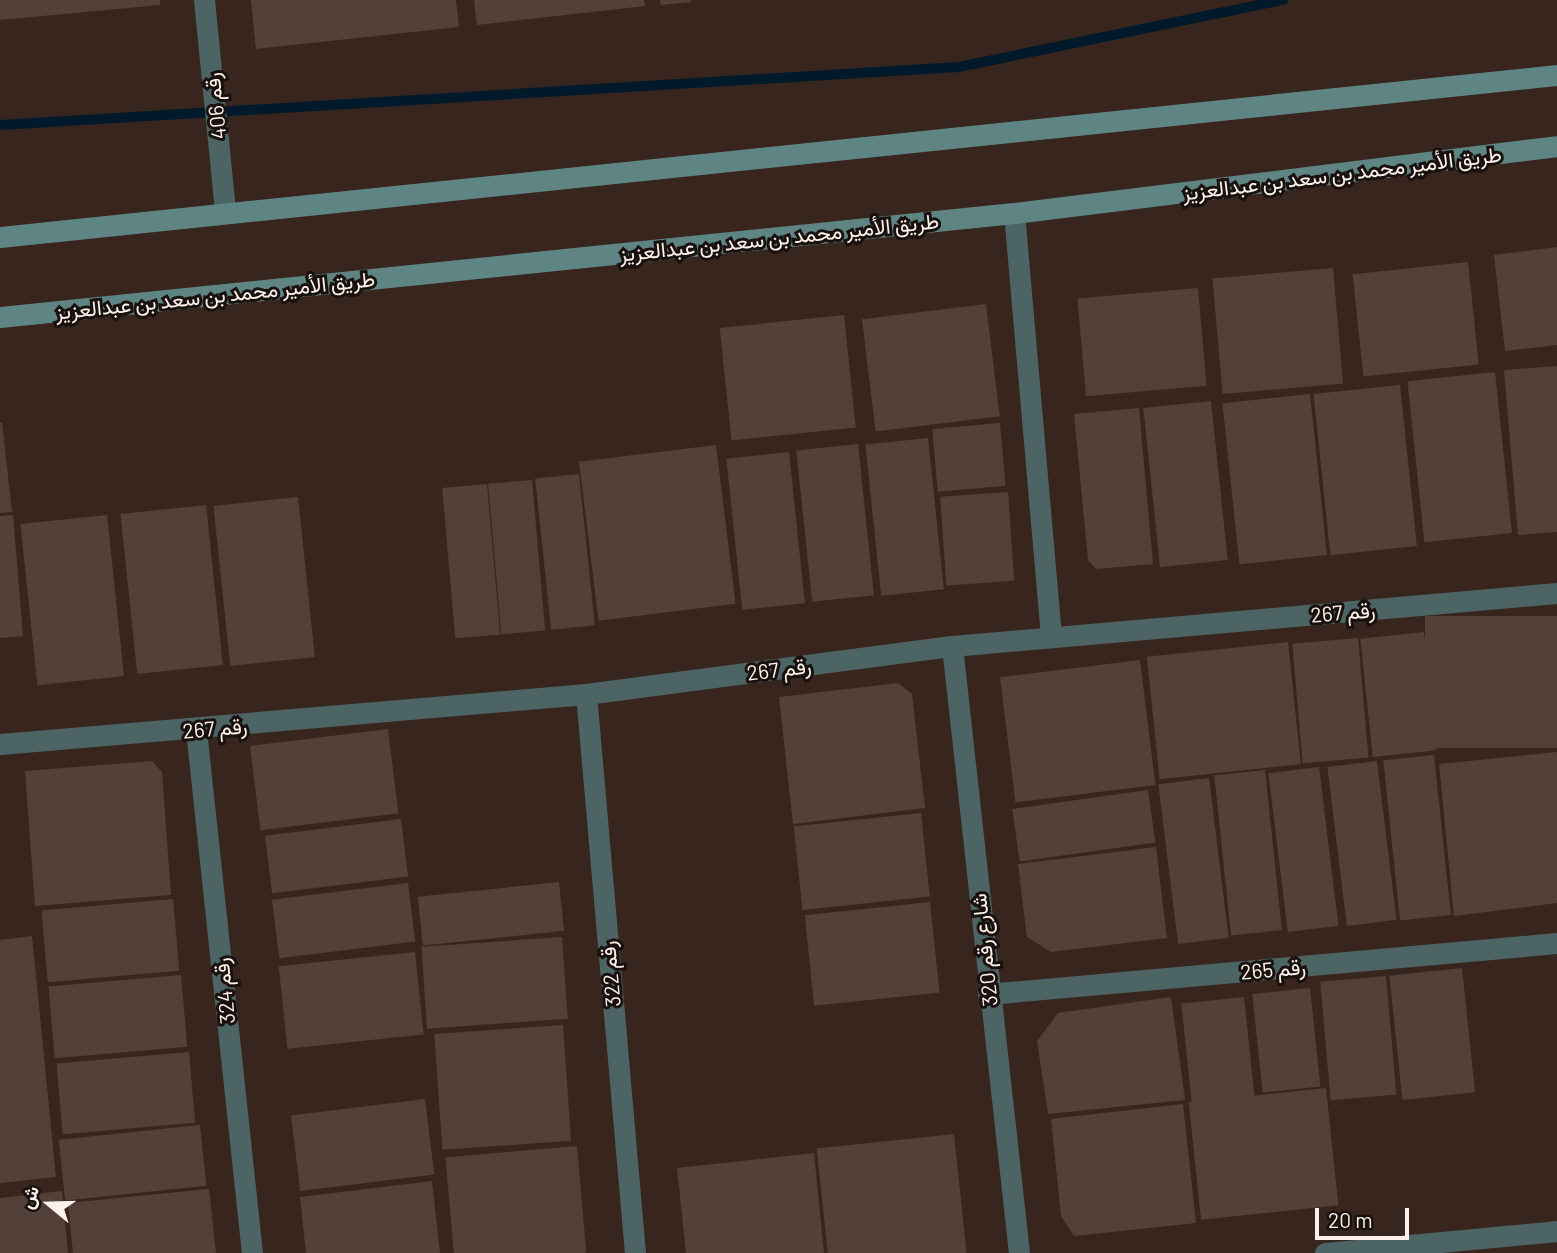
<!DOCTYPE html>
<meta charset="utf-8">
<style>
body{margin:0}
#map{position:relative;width:1557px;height:1253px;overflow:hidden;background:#38261e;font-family:Barlow,Vazirmatn,sans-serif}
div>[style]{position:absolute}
.stream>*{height:10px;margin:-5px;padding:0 5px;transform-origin:5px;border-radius:5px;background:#001a2c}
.building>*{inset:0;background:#534038;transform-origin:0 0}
.street>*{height:21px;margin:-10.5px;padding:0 10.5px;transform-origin:10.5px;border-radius:10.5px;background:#4d6464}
.secondary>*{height:21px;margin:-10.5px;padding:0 10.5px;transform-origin:10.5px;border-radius:10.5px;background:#5e8484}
span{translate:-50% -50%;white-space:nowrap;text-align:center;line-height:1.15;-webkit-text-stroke:6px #19110e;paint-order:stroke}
.street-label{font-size:21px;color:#fdf1ec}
.north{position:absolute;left:14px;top:1169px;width:70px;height:70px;-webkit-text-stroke:5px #19110e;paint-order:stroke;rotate:289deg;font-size:19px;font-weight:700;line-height:28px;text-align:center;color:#fdf1ec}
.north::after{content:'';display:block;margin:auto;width:24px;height:32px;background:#fdf1ec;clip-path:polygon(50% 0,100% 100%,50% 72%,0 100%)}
.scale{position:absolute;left:1315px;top:1208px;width:94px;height:32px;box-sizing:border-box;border:4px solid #fdf1ec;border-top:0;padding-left:9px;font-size:21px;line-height:24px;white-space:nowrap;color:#fdf1ec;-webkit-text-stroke:5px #19110e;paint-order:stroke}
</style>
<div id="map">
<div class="stream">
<i style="left:0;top:125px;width:961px;rotate:-3.46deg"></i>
<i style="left:959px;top:67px;width:331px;rotate:-11.7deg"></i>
</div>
<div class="building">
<i style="clip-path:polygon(0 0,160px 0,160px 5px,0 20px)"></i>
<i style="clip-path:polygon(251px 0,456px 0,459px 27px,256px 49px)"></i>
<i style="clip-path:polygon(474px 0,644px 0,645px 6px,477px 25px)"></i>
<i style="clip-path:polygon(660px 0,691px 0,691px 2px,661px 5px)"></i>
<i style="clip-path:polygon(1557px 247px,1557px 345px,1505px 351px,1494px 255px)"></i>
<i style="left:1468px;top:262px;width:103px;height:116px;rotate:84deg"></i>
<i style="left:1333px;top:268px;width:116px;height:121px;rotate:85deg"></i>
<i style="left:1198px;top:288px;width:98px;height:121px;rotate:85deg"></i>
<i style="left:986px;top:304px;width:113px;height:125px;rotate:83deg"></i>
<i style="left:844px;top:315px;width:113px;height:125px;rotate:84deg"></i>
<i style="clip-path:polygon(1557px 366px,1557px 532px,1518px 535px,1504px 370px)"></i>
<i style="left:1495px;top:372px;width:162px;height:88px;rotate:84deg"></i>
<i style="left:1400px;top:385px;width:162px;height:87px;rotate:84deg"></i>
<i style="left:1310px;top:394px;width:162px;height:88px;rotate:84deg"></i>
<i style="left:1211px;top:401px;width:160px;height:68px;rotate:84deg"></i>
<i style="clip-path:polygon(1139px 408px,1153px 564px,1096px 569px,1088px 560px,1074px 414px)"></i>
<i style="clip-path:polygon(2px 422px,12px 512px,0 513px,0 423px)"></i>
<i style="left:1000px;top:423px;width:63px;height:68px;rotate:85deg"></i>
<i style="left:928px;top:438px;width:152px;height:63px;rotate:84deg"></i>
<i style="left:858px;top:444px;width:152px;height:62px;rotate:84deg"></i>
<i style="left:716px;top:445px;width:160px;height:138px;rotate:83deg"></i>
<i style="left:789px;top:452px;width:152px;height:63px;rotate:84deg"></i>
<i style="left:579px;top:474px;width:152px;height:44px;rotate:84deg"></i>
<i style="left:532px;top:480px;width:151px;height:44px;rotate:85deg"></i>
<i style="left:487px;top:484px;width:151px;height:45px;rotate:85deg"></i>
<i style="left:1008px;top:492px;width:89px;height:68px;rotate:86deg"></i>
<i style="left:298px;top:497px;width:161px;height:85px;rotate:84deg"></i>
<i style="left:206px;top:505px;width:161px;height:86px;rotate:84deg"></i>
<i style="clip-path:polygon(13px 515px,23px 636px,0 638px,0 516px)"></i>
<i style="left:107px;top:515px;width:162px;height:87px;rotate:84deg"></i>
<i style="left:1557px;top:616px;width:132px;height:132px;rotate:90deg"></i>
<i style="left:1424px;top:632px;width:119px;height:64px;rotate:84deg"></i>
<i style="left:1358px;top:638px;width:120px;height:66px;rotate:85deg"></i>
<i style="left:1288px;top:642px;width:123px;height:142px;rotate:84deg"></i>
<i style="left:1140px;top:660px;width:126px;height:141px;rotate:83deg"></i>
<i style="clip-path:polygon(898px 683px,912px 694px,925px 808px,793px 824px,779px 697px)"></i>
<i style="left:388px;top:729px;width:85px;height:139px;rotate:83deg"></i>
<i style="clip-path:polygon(1557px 752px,1557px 903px,1454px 916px,1439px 764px)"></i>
<i style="left:1434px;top:755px;width:161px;height:51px;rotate:84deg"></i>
<i style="clip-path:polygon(152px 761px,162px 772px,171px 895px,35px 906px,25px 771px)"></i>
<i style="left:1377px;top:761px;width:160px;height:50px;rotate:83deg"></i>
<i style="left:1319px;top:767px;width:160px;height:51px;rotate:83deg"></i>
<i style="left:1265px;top:770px;width:161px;height:51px;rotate:84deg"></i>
<i style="left:1209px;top:778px;width:161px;height:51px;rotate:83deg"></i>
<i style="left:1148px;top:790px;width:53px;height:137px;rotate:82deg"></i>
<i style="left:921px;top:813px;width:84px;height:128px;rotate:84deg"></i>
<i style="left:401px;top:819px;width:58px;height:137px;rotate:83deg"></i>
<i style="clip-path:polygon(1156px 847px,1167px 938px,1051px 952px,1027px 937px,1018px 864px)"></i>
<i style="left:559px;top:882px;width:49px;height:142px;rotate:84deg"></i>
<i style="left:408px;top:883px;width:59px;height:137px;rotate:83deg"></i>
<i style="left:173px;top:899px;width:72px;height:132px;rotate:85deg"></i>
<i style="left:930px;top:902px;width:91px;height:126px;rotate:84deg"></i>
<i style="clip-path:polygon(32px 936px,56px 1177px,0 1183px,0 940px)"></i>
<i style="left:562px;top:937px;width:82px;height:141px;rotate:86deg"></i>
<i style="left:415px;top:952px;width:83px;height:137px;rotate:84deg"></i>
<i style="left:1462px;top:968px;width:125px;height:73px;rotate:84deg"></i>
<i style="left:181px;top:975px;width:72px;height:133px;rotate:85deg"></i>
<i style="left:1386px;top:976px;width:119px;height:66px;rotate:85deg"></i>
<i style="left:1310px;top:988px;width:99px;height:58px;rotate:84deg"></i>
<i style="clip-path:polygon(1171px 997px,1185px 1100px,1048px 1114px,1037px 1041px,1058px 1013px)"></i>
<i style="left:1244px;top:997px;width:100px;height:63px;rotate:84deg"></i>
<i style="left:563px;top:1025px;width:116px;height:129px;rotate:86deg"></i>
<i style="left:189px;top:1052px;width:71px;height:133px;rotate:85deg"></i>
<i style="left:1326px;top:1088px;width:118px;height:138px;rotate:84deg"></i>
<i style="left:425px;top:1099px;width:76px;height:135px;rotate:83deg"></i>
<i style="clip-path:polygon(1183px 1104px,1196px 1223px,1074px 1236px,1061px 1216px,1051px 1119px)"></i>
<i style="left:200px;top:1125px;width:61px;height:142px;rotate:84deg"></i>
<i style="left:954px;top:1134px;width:120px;height:138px;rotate:84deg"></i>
<i style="left:577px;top:1146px;width:107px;height:132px;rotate:85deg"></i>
<i style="clip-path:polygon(814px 1153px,824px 1253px,686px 1253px,677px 1168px)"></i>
<i style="clip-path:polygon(432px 1181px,440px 1253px,306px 1253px,300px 1197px)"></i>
<i style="clip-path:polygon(209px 1189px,216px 1253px,73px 1253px,68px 1203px)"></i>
<i style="clip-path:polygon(62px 1191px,68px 1253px,0 1253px,0 1198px)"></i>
</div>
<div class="street">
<i style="left:204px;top:0;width:213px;rotate:84.3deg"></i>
<i style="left:1014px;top:213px;width:426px;rotate:85deg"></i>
<i style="left:952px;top:646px;width:611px;rotate:83.7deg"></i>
<i style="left:586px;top:694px;width:561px;rotate:84.99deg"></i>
<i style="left:196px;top:730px;width:526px;rotate:83.89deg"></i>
<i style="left:0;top:744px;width:588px;rotate:-4.88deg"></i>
<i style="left:586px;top:694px;width:369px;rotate:-7.5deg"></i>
<i style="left:952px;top:646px;width:607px;rotate:-5.01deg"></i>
<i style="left:988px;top:994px;width:571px;rotate:-5.12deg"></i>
<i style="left:1325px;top:1253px;width:233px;rotate:-5.4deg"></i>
</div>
<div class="secondary">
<i style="left:0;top:237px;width:1565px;rotate:-5.94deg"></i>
<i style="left:0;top:317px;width:1019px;rotate:-5.86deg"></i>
<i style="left:1014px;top:213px;width:547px;rotate:-7.03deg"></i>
</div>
<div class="street-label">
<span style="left:215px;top:106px;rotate:-96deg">رقم 406</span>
<span style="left:1342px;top:173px;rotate:-7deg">طريق الأمير محمد بن سعد بن عبدالعزيز</span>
<span style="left:779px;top:237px;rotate:-6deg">طريق الأمير محمد بن سعد بن عبدالعزيز</span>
<span style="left:215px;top:295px;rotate:-6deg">طريق الأمير محمد بن سعد بن عبدالعزيز</span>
<span style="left:1343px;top:612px;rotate:-5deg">رقم 267</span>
<span style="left:779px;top:669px;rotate:-7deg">رقم 267</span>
<span style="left:215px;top:728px;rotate:-5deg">رقم 267</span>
<span style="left:984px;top:950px;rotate:-96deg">شارع رقم 320</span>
<span style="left:1273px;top:969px;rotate:-5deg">رقم 265</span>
<span style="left:610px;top:974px;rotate:-95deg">رقم 322</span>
<span style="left:224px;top:991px;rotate:-96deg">رقم 324</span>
</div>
<div class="north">ش</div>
<div class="scale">20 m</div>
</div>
